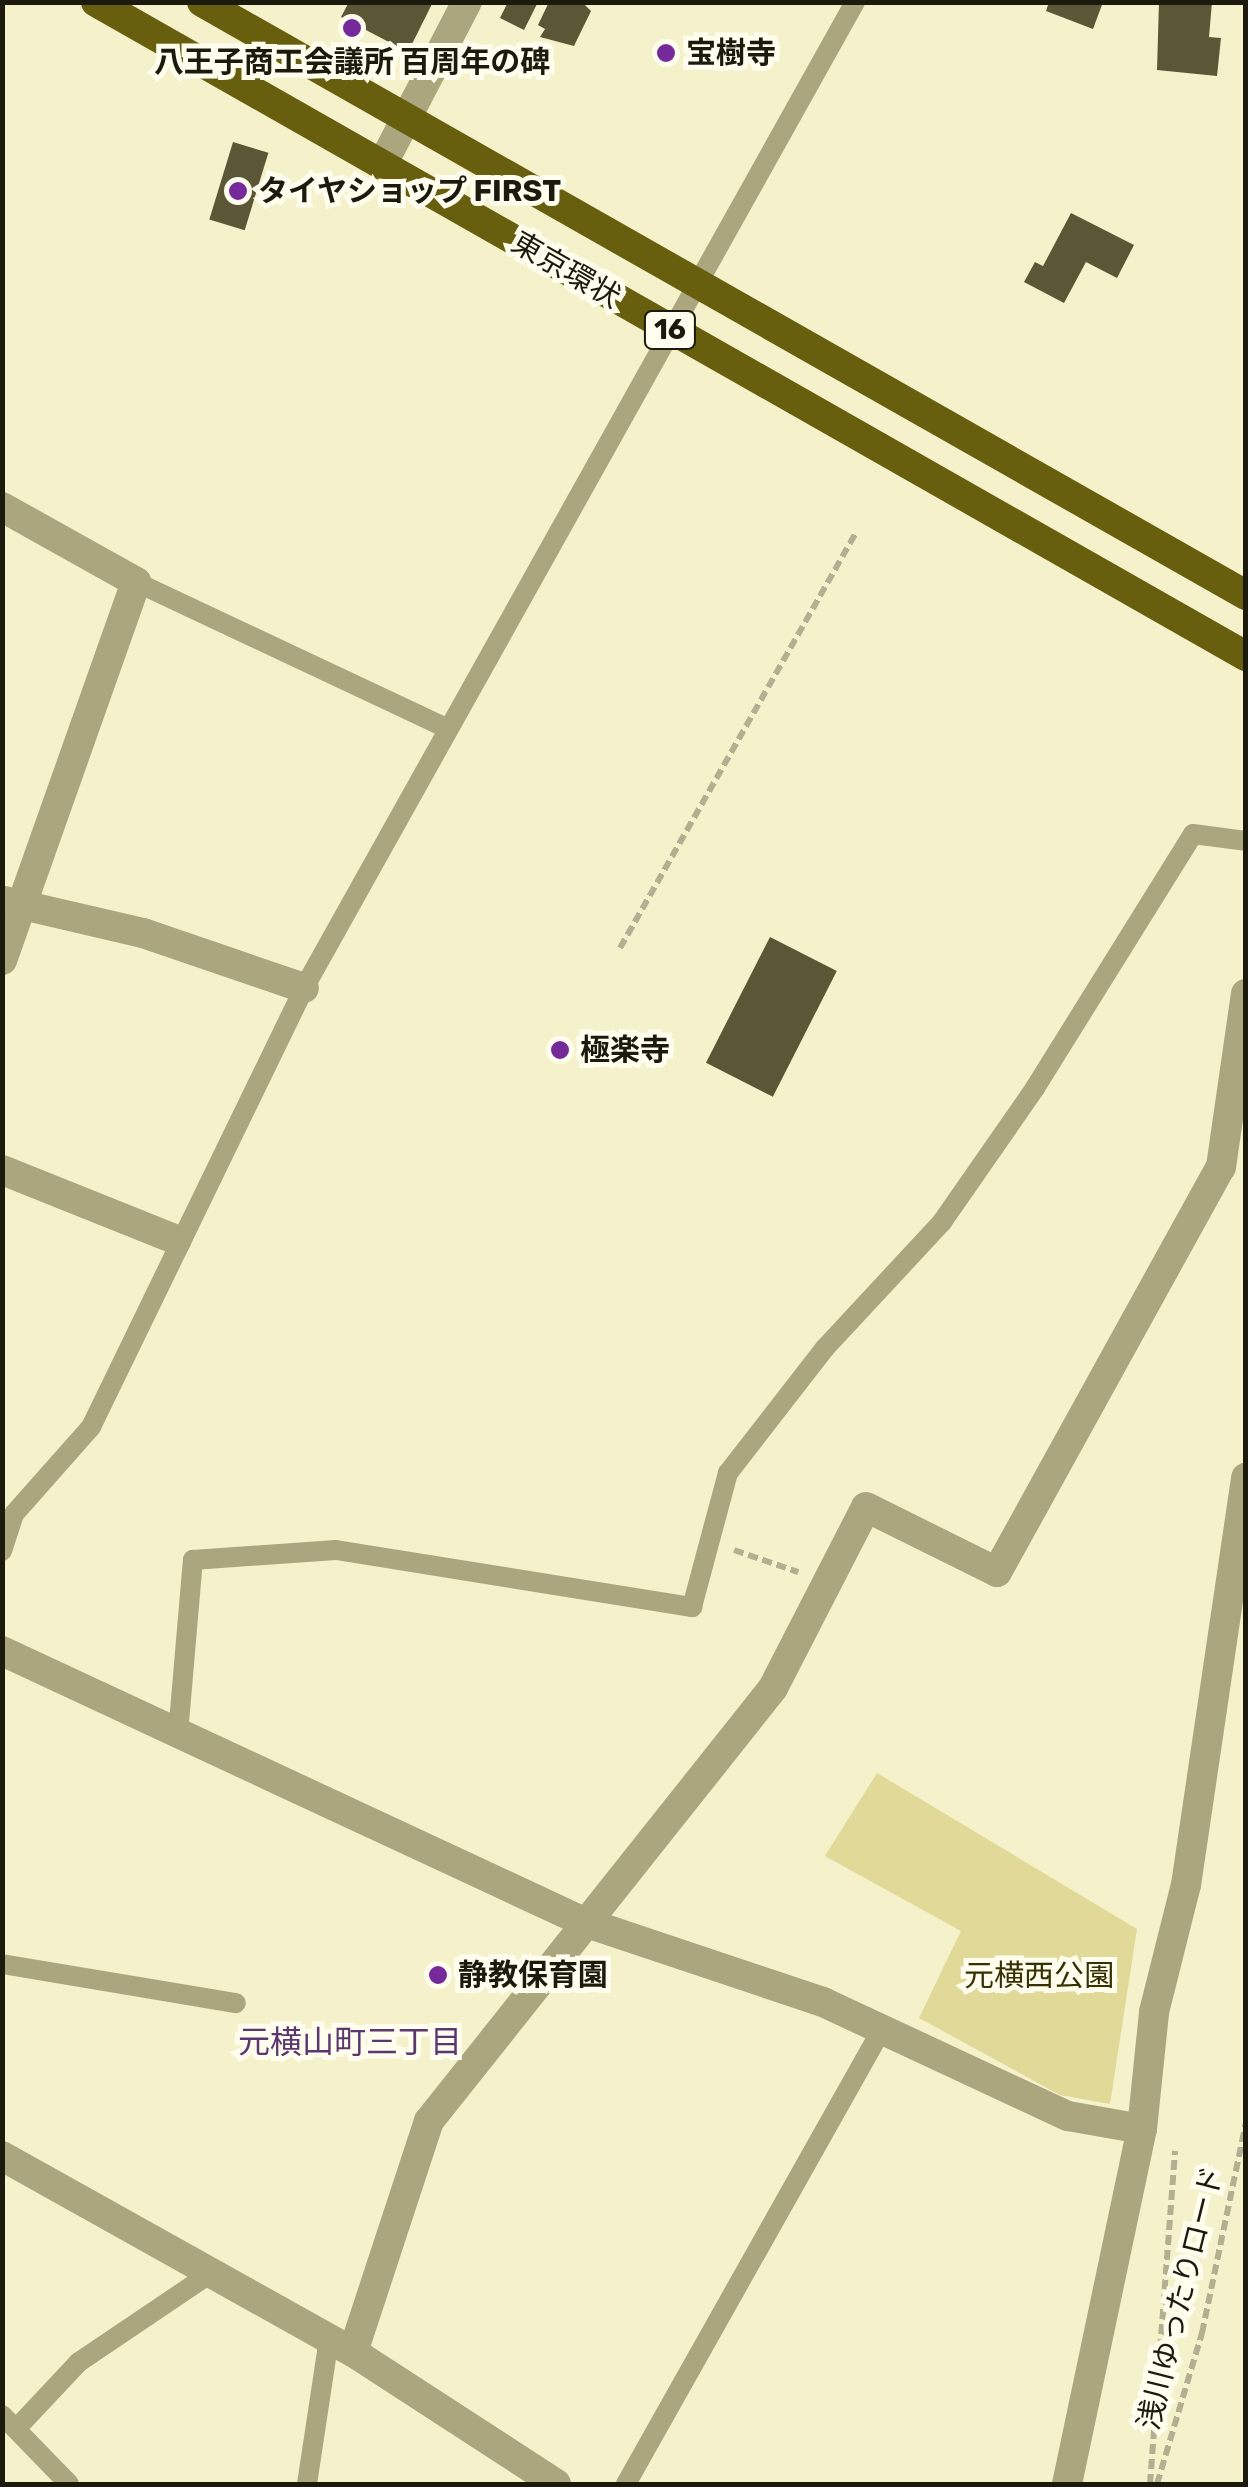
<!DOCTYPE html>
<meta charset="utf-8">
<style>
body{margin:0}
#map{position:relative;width:1248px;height:2487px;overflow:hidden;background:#f5f1cb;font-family:Rubik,"Noto Sans JP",sans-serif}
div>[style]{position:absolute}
.green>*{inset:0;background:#e0d998}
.building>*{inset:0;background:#5b5736;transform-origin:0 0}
.path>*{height:6px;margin-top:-3px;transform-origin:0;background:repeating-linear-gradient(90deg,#b3b091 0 10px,transparent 0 15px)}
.service>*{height:20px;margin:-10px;padding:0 10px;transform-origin:10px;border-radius:10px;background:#aba67d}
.minor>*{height:30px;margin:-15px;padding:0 15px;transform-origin:15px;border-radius:15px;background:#aba67d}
.tertiary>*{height:30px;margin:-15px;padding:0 15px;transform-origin:15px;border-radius:15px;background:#aba67d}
.trunk>*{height:30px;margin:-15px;padding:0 15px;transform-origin:15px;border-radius:15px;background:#675e0e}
.dots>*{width:28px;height:28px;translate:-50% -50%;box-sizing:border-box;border:5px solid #fefdee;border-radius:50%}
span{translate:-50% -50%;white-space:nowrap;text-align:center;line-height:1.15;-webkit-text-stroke:10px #fefdee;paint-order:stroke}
.shield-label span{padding:2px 8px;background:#fefdee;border:2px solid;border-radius:8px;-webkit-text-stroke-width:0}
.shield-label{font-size:28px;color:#1c1a0c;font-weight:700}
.poi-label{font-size:30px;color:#1c1a0c;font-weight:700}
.left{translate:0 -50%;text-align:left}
.street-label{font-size:30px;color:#1c1a0c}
.park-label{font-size:30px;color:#373102}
.neighbourhood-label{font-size:32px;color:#5b366f}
.frame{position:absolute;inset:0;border:5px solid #1c1a0c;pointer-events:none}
</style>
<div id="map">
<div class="green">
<i style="clip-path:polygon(877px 1773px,1137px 1929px,1110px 2104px,1060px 2095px,919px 2018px,961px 1931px,825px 1856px)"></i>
</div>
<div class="building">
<i style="clip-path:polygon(349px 2px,433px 2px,408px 52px,341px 17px)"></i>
<i style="clip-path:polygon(508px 2px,538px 2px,524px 30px,500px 18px)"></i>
<i style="clip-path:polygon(549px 2px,582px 2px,591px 11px,574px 46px,540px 37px,545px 29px,538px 25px)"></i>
<i style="clip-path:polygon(1049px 2px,1103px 2px,1093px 29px,1046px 11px)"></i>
<i style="clip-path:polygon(1159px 2px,1212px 2px,1209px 37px,1221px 38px,1217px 76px,1157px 70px)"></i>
<i style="left:233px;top:142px;width:37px;height:81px;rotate:17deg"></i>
<i style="clip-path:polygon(1071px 213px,1134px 245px,1117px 278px,1086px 262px,1064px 303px,1024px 282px,1035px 262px,1043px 266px)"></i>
<i style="left:770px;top:937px;width:75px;height:141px;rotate:27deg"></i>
</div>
<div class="path">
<i style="left:620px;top:948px;width:476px;rotate:-60.4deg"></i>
<i style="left:734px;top:1550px;width:68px;rotate:19deg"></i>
<i style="left:1150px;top:2484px;width:334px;rotate:-85.7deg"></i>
<i style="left:1157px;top:2484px;width:158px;rotate:-73.4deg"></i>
<i style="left:1202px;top:2333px;width:216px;rotate:-78.2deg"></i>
</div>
<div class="service">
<i style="left:136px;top:582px;width:343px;rotate:25.2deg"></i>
<i style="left:2px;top:1551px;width:39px;rotate:-72deg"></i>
<i style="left:14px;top:1514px;width:116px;rotate:-48.5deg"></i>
<i style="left:91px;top:1427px;width:488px;rotate:-64.1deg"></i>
<i style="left:304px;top:988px;width:1130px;rotate:-60.8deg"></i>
<i style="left:178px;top:1734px;width:175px;rotate:-85.1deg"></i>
<i style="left:193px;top:1560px;width:143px;rotate:-4deg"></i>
<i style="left:336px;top:1550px;width:361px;rotate:9.1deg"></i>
<i style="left:692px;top:1607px;width:139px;rotate:-75deg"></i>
<i style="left:728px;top:1473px;width:158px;rotate:-52.2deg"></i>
<i style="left:825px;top:1348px;width:172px;rotate:-47.1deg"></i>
<i style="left:942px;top:1222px;width:163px;rotate:-55.2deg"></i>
<i style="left:1035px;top:1088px;width:299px;rotate:-58.1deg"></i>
<i style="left:1193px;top:834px;width:53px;rotate:7.5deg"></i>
<i style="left:2px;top:1964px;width:237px;rotate:9.5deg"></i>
<i style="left:2px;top:2415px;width:96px;rotate:45.8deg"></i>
<i style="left:16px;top:2429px;width:92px;rotate:-46.8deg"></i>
<i style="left:79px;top:2362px;width:159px;rotate:-34deg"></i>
<i style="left:307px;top:2484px;width:147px;rotate:-81.4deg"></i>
<i style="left:626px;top:2484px;width:522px;rotate:-60.64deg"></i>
</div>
<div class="minor">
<i style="left:2px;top:507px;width:154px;rotate:29.2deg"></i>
<i style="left:136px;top:582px;width:401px;rotate:109.5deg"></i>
<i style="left:5px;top:901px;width:142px;rotate:13.1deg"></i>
<i style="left:143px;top:933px;width:170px;rotate:18.9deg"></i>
<i style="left:2px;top:1170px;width:188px;rotate:21.8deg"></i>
<i style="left:2px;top:1651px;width:642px;rotate:24.97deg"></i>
<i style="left:584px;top:1922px;width:252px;rotate:18.5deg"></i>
<i style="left:823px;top:2002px;width:270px;rotate:25deg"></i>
<i style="left:1068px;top:2116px;width:75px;rotate:10deg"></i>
<i style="left:2px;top:2156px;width:402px;rotate:29.2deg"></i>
<i style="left:353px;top:2352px;width:242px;rotate:33deg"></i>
<i style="left:353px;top:2352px;width:243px;rotate:-71.8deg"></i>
<i style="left:429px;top:2121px;width:553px;rotate:-51.53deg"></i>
<i style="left:773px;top:1688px;width:203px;rotate:-62.8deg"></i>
<i style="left:866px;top:1507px;width:146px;rotate:26.4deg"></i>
<i style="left:997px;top:1572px;width:463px;rotate:-61.1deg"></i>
<i style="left:1221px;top:1167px;width:175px;rotate:-81.8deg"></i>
<i style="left:1067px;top:2484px;width:363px;rotate:-78.1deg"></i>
<i style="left:1142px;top:2129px;width:118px;rotate:-84.1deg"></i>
<i style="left:1154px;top:2012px;width:131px;rotate:-75.9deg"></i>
<i style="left:1186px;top:1885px;width:412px;rotate:-81.6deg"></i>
</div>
<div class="tertiary">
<i style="left:382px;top:165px;width:184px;rotate:-62.5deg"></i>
</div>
<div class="trunk">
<i style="left:96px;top:2px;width:1323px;rotate:29.63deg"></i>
<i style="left:202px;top:2px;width:1201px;rotate:29.6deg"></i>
</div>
<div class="dots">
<i style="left:352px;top:28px;background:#76299b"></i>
<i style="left:666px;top:53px;background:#76299b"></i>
<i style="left:238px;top:191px;background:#76299b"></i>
<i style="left:560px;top:1050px;background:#76299b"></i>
<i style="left:438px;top:1975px;background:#76299b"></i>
</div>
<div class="shield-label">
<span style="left:670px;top:330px">16</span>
</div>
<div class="poi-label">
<span class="left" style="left:686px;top:53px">宝樹寺</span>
<span style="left:352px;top:62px">八王子商工会議所 百周年の碑</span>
<span class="left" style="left:258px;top:191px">タイヤショップ FIRST</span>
<span class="left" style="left:580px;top:1050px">極楽寺</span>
<span class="left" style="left:458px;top:1975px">静教保育園</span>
</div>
<div class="street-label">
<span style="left:566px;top:270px;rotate:30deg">東京環状</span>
<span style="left:1181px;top:2298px;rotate:-76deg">浅川ゆったりロード</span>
</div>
<div class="park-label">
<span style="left:1039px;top:1976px">元横西公園</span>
</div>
<div class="neighbourhood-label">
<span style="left:350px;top:2042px">元横山町三丁目</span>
</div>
<div class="frame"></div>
</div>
